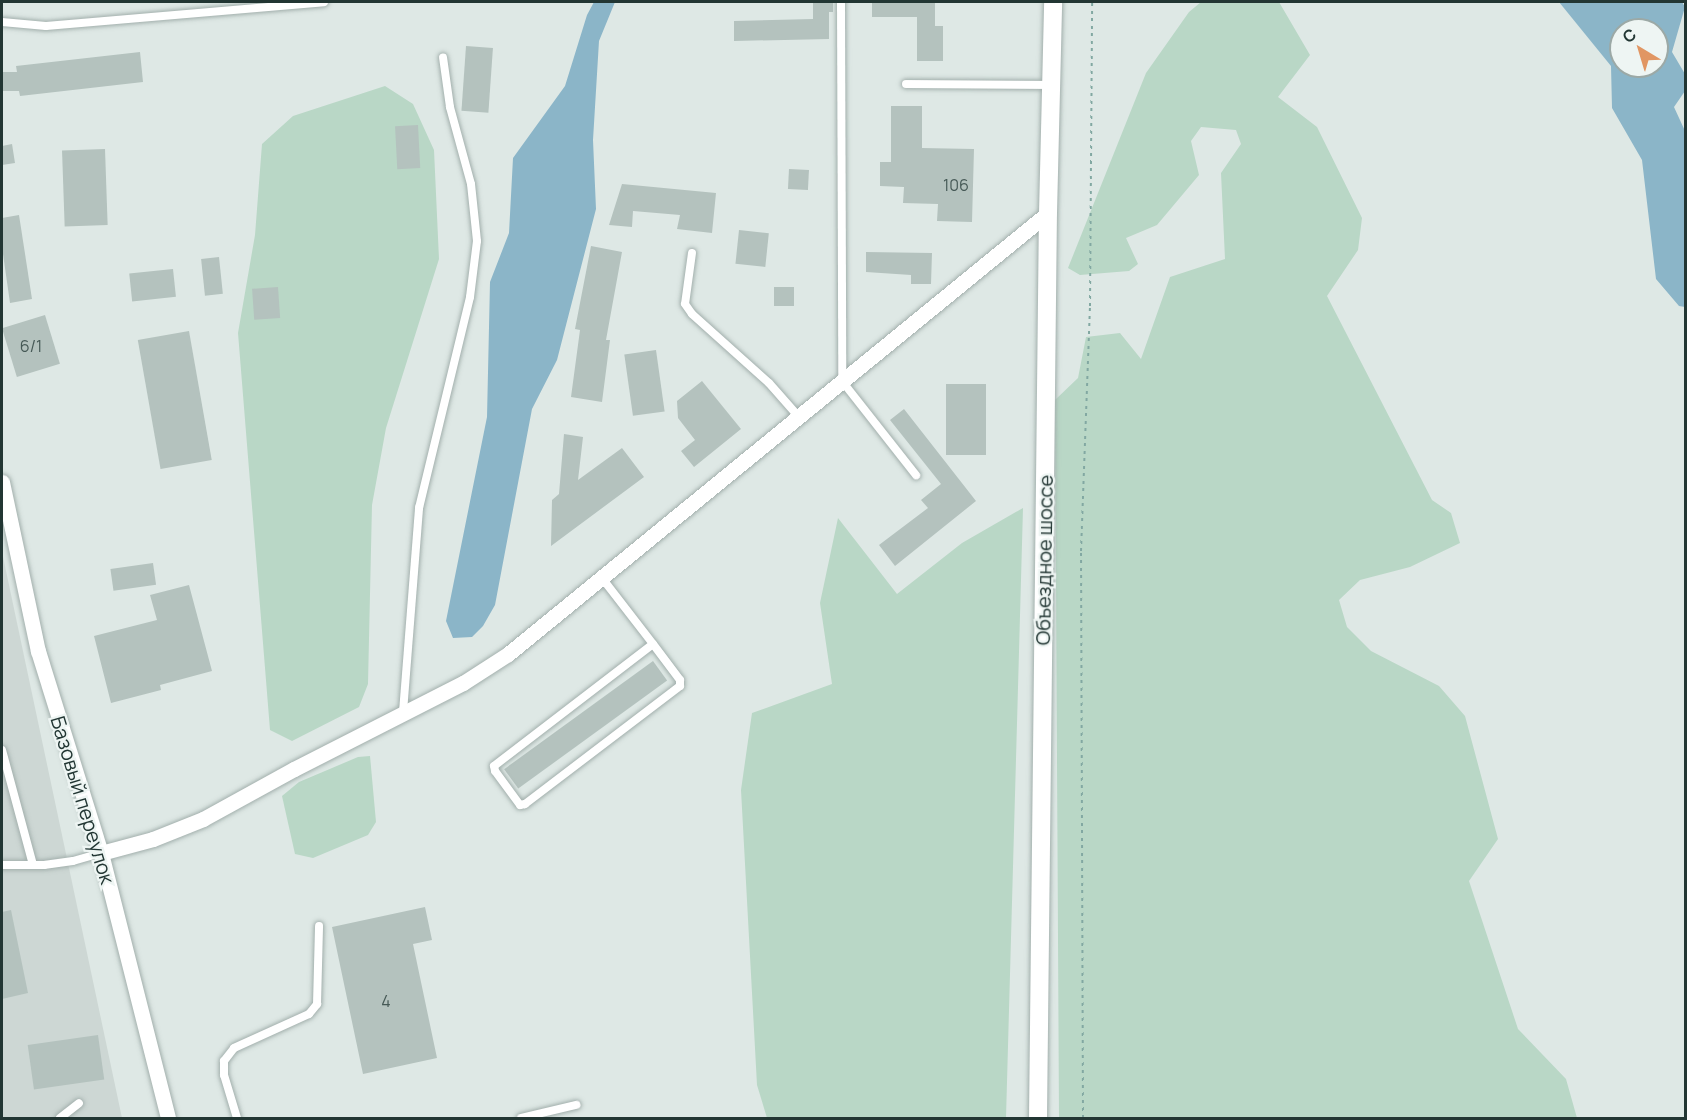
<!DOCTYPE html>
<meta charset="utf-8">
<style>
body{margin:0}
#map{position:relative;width:1687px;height:1120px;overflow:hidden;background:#dee8e5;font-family:Manrope,sans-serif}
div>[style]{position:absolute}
.built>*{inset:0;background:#cdd7d4}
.green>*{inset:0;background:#b9d7c6}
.water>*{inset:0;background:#8bb5c8}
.building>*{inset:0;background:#b4c2be;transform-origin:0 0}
.path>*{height:2px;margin-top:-1px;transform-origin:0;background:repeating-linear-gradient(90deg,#82a8a2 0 3px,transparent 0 7.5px)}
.roads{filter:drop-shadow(0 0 2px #a2afac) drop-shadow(0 0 2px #a2afac)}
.service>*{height:8px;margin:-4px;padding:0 4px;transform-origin:4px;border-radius:4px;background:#fff}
.minor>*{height:15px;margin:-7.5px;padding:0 7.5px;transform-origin:7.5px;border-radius:7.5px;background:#fff}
.secondary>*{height:18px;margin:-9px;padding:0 9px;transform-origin:9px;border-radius:9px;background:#fff}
span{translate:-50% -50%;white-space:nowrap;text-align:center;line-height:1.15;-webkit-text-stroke:4.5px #eef5f3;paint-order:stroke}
.number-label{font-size:16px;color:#465956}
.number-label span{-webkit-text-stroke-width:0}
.street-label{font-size:20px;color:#223633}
.frame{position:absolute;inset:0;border:3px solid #223633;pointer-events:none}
.north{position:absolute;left:1609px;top:18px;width:60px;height:60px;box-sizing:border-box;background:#eef5f3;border:2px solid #9ca9a6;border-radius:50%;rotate:322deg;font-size:16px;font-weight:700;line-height:24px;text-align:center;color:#223633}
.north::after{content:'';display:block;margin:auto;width:21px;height:27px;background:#e19663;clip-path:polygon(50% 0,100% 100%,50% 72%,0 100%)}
</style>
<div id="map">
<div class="built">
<i style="clip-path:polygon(2px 552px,122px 1118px,2px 1118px)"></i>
</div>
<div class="green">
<i style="clip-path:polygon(1201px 2px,1279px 2px,1310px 55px,1278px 97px,1317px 127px,1362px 218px,1358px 250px,1327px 296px,1432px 500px,1451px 513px,1460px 543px,1410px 567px,1360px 580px,1339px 600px,1347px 627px,1371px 651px,1439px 686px,1465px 716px,1498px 839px,1469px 881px,1518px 1029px,1566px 1079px,1577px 1118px,1059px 1118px,1055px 400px,1078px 378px,1086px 337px,1120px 333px,1141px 359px,1170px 277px,1225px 259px,1221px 173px,1241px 144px,1236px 130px,1201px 127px,1191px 141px,1199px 175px,1157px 225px,1126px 238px,1138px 264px,1129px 271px,1080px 275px,1068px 268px,1146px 73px,1189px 12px)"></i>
<i style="clip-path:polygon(385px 86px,413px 104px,434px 150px,439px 259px,386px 428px,372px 505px,368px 684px,359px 707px,292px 741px,270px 730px,238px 333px,255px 235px,262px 144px,293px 116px)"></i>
<i style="clip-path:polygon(1023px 508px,1006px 1118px,767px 1118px,757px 1085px,741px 790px,752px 713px,832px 684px,820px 603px,838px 518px,897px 594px,962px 543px)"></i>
<i style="clip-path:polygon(370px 756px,376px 822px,368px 835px,313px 858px,295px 854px,282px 796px,299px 782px,358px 757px)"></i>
</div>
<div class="water">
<i style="clip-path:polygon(594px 2px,615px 2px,599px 41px,593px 140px,596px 209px,557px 360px,532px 409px,495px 605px,483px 626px,472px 637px,453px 638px,446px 621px,487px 417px,490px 282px,509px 233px,513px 158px,565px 86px,587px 15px)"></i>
<i style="clip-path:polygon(evenodd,1559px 2px,1682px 2px,1685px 7px,1672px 52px,1685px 74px,1685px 91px,1674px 107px,1685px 131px,1685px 307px,1679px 306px,1656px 279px,1642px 160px,1612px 108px,1611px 66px,1559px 2px,1621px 30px,1657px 30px,1657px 66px,1621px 66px,1621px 30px)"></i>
</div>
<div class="building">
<i style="clip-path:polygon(813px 2px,833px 2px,833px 12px,829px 12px,829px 39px,734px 41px,734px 21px,813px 19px)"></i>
<i style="clip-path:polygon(872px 2px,935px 2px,935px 26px,943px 26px,943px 61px,917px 61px,917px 17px,872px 17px)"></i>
<i style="left:466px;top:46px;width:27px;height:65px;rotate:4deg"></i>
<i style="clip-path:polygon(140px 52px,143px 82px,20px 96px,19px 91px,2px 91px,2px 72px,17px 72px,16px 66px)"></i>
<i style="clip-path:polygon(891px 106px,922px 106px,922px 148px,974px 149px,972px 222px,937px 221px,938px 204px,903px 203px,904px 187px,880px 186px,880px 162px,891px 162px)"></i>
<i style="left:418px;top:125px;width:43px;height:23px;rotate:87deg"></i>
<i style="clip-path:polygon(12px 144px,15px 163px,2px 165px,2px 146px)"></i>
<i style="left:105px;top:149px;width:76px;height:43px;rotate:88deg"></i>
<i style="left:789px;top:169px;width:20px;height:20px;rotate:3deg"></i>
<i style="clip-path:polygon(622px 184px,716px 193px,712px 233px,677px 229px,680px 215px,633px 211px,632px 227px,609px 225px)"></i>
<i style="clip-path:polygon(19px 215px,32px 299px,10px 303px,2px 247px,2px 218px)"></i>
<i style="left:739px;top:230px;width:30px;height:34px;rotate:6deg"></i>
<i style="clip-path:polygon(591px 246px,622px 252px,606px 340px,610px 340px,602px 402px,571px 397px,580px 330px,575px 329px)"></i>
<i style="clip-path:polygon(866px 252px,932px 253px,931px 284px,911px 284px,911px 275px,866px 272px)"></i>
<i style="left:219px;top:257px;width:37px;height:18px;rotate:84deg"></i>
<i style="left:173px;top:269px;width:28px;height:44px;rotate:84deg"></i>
<i style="left:278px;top:287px;width:31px;height:26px;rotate:86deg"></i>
<i style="left:774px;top:287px;width:20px;height:19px"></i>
<i style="left:45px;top:315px;width:51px;height:45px;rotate:73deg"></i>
<i style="left:189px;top:331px;width:131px;height:52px;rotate:80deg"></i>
<i style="left:656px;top:350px;width:62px;height:32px;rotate:82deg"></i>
<i style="clip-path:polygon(702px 381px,741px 429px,694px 467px,681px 451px,695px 440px,678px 418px,677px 401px)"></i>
<i style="left:946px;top:384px;width:40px;height:71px"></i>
<i style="clip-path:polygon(904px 409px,976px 501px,895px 566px,879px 545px,928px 508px,921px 500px,941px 484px,890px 420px)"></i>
<i style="clip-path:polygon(564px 434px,583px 437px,578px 480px,622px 448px,644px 477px,551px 546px,552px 500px,559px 494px)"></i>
<i style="left:153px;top:563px;width:22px;height:43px;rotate:82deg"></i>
<i style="clip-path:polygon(189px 585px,212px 671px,160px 685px,161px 690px,111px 703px,94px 636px,157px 620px,150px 595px)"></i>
<i style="left:653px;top:661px;width:24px;height:184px;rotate:54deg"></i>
<i style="clip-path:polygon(425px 907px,432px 940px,413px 944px,437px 1058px,363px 1074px,332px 927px)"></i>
<i style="clip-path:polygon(11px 910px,28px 993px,2px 999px,2px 912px)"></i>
<i style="left:98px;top:1035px;width:45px;height:71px;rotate:82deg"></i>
</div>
<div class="path">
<i style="left:1083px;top:1118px;width:567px;rotate:-90.2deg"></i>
<i style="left:1081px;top:551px;width:245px;rotate:-87.9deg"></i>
<i style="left:1090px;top:306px;width:304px;rotate:-89.6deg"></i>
</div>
<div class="roads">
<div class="service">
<i style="left:841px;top:2px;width:379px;rotate:89.8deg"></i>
<i style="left:842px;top:381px;width:120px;rotate:51.8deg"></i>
<i style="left:2px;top:22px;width:44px;rotate:5.2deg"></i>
<i style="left:46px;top:26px;width:279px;rotate:-4.9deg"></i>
<i style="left:906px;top:84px;width:145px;rotate:0.4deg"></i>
<i style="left:692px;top:253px;width:51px;rotate:97.8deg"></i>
<i style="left:685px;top:304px;width:12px;rotate:55deg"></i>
<i style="left:692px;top:314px;width:103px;rotate:41.9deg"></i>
<i style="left:769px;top:383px;width:45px;rotate:48.6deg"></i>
<i style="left:602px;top:578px;width:83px;rotate:52.3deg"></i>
<i style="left:653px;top:644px;width:45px;rotate:53.1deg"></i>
<i style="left:680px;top:680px;width:6px;rotate:90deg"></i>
<i style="left:680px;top:686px;width:195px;rotate:142.7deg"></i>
<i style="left:525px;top:804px;width:5px;rotate:169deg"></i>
<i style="left:520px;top:805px;width:42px;rotate:-126.3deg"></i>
<i style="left:495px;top:771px;width:5px;rotate:-101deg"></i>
<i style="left:494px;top:766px;width:200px;rotate:-37.5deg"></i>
<i style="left:403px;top:712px;width:205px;rotate:-85.5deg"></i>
<i style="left:419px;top:508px;width:217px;rotate:-76.4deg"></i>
<i style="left:470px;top:297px;width:56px;rotate:-82.9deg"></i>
<i style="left:477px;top:241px;width:57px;rotate:-96deg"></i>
<i style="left:471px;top:184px;width:80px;rotate:-105.3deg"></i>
<i style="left:450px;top:107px;width:50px;rotate:-98deg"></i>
<i style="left:2px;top:750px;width:119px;rotate:74.9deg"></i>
<i style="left:2px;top:865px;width:42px"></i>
<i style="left:44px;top:865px;width:29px;rotate:-8deg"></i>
<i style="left:73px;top:861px;width:29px;rotate:-16deg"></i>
<i style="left:60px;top:1118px;width:24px;rotate:-38deg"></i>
<i style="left:237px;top:1118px;width:45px;rotate:-106.8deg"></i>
<i style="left:224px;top:1075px;width:14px;rotate:-90deg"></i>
<i style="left:224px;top:1061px;width:16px;rotate:-52deg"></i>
<i style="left:234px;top:1048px;width:82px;rotate:-24.4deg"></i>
<i style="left:309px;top:1014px;width:13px;rotate:-51deg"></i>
<i style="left:317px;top:1004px;width:78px;rotate:-88.5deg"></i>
<i style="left:521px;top:1118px;width:57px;rotate:-13.3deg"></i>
</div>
<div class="minor">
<i style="left:2px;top:482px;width:173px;rotate:78deg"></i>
<i style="left:38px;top:651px;width:212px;rotate:72.7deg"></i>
<i style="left:101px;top:853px;width:273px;rotate:75.8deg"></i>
<i style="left:101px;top:853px;width:54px;rotate:-15.1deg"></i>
<i style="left:153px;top:839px;width:54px;rotate:-21.8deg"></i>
<i style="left:203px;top:819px;width:104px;rotate:-28.8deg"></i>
<i style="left:294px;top:769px;width:190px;rotate:-27deg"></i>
<i style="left:463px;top:683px;width:54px;rotate:-32.8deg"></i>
<i style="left:508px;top:654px;width:697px;rotate:-39.24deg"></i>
</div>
<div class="secondary">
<i style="left:1038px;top:1118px;width:905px;rotate:-89.37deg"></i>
<i style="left:1048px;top:213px;width:211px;rotate:-88.6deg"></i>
</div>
</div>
<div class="number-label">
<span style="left:956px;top:185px">106</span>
<span style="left:31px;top:346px">6/1</span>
<span style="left:386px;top:1001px">4</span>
</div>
<div class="street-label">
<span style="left:1044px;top:560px;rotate:-89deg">Объездное шоссе</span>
<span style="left:83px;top:800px;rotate:73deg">Базовый переулок</span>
</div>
<div class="frame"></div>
<div class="north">С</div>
</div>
